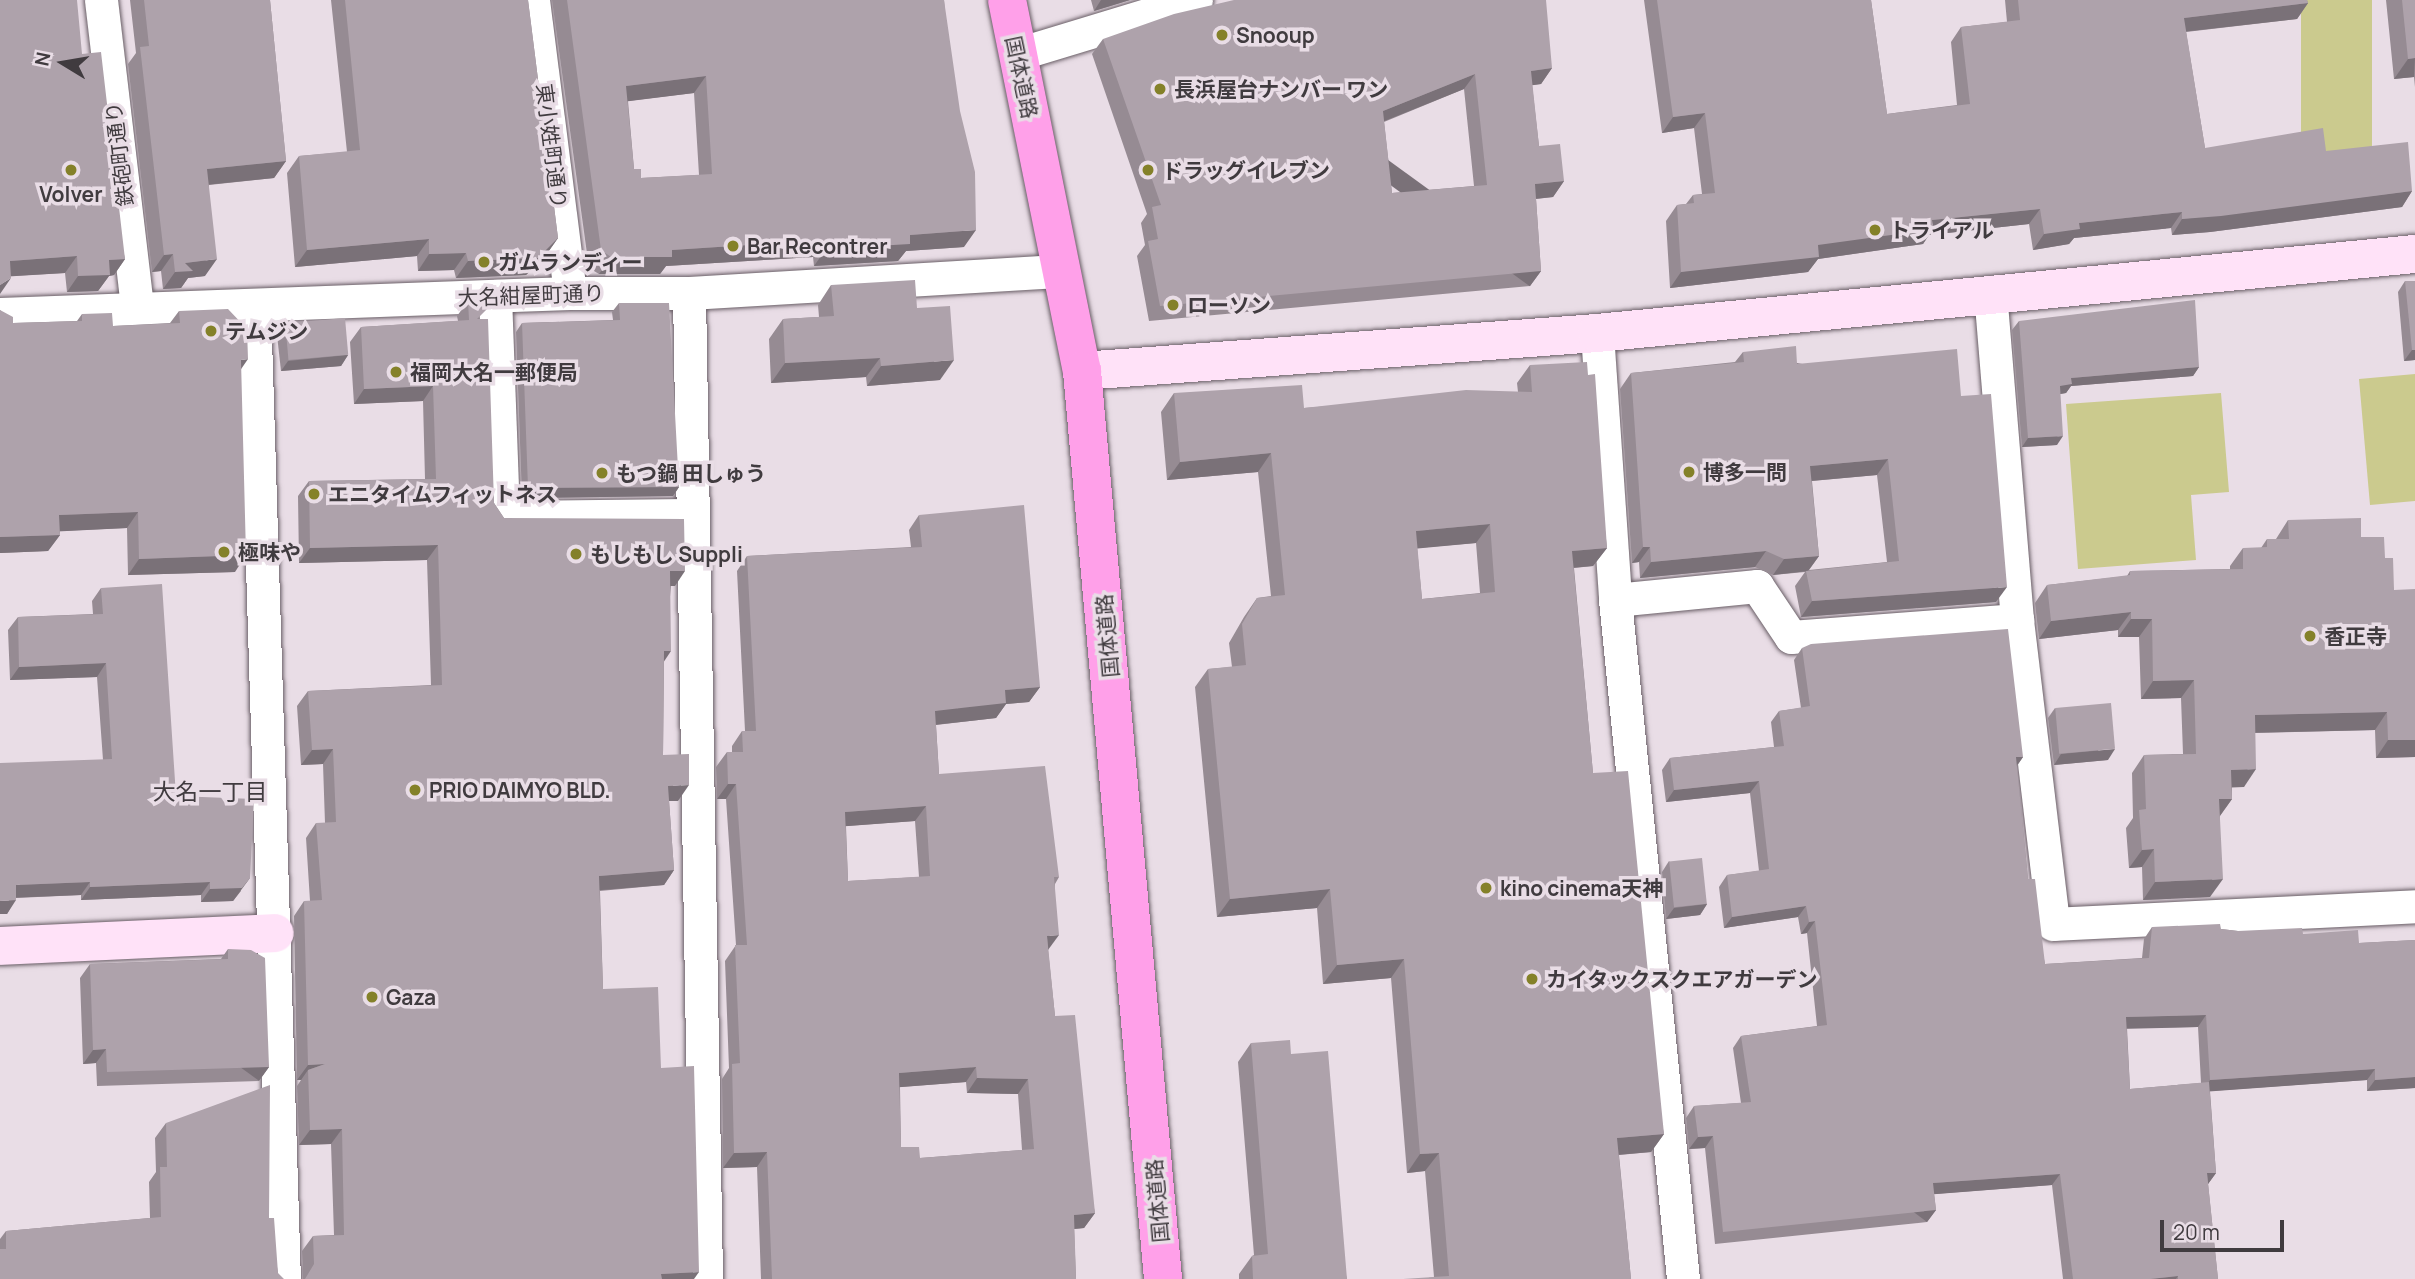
<!DOCTYPE html>
<meta charset="utf-8">
<style>
body{margin:0}
#map{position:relative;width:2415px;height:1279px;overflow:hidden;background:#e9dde6;font-family:Manrope,"Noto Sans JP",sans-serif}
div>[style]{position:absolute}
.green>*{inset:0;background:#cbca8e;transform-origin:0 0}
.roads{filter:drop-shadow(0 0 2px #695e66) drop-shadow(0 0 2px #695e66)}
.street>*{height:33px;margin:-16.5px;padding:0 16.5px;transform-origin:16.5px;border-radius:16.5px;background:#fff}
.secondary>*{height:38px;margin:-19px;padding:0 19px;transform-origin:19px;border-radius:19px;background:#ffe2f8}
.highway>*{height:38px;margin:-19px;padding:0 19px;transform-origin:19px;border-radius:19px;background:#ffa0e9}
.wall>*{inset:0;background:#968b93}
.shaded-wall>*{inset:0;background:#7a7178;transform-origin:0 0}
.building>*{inset:0;background:#aea2ab;transform-origin:0 0}
.dots>*{width:19px;height:19px;translate:-50% -50%;box-sizing:border-box;border:4px solid #e9dde6;border-radius:50%}
span{translate:-50% -50%;white-space:nowrap;text-align:center;line-height:1.15;-webkit-text-stroke:7px #e9dde6;paint-order:stroke}
.poi-label{font-size:21px;color:#403b3f;font-weight:700}
.left{translate:0 -50%;text-align:left}
.street-label{font-size:21px;color:#403b3f}
.neighbourhood-label{font-size:23px;color:#403b3f}
.north{position:absolute;left:28px;top:28px;width:70px;height:70px;-webkit-text-stroke:5px #e9dde6;paint-order:stroke;rotate:281deg;font-size:19px;font-weight:700;line-height:28px;text-align:center;color:#403b3f}
.north::after{content:'';display:block;margin:auto;width:24px;height:32px;background:#403b3f;clip-path:polygon(50% 0,100% 100%,50% 72%,0 100%)}
.scale{position:absolute;left:2160px;top:1220px;width:124px;height:32px;box-sizing:border-box;border:4px solid #403b3f;border-top:0;padding-left:9px;font-size:21px;line-height:24px;white-space:nowrap;color:#403b3f;-webkit-text-stroke:5px #e9dde6;paint-order:stroke}
</style>
<div id="map">
<div class="green">
<i style="left:2301px;top:0;width:71px;height:158px"></i>
<i style="clip-path:polygon(2415px 374px,2415px 501px,2370px 505px,2359px 379px)"></i>
<i style="clip-path:polygon(2221px 393px,2229px 492px,2191px 495px,2196px 560px,2078px 569px,2066px 404px)"></i>
</div>
<div class="roads">
<div class="street">
<i style="left:101px;top:0;width:309px;rotate:83.3deg"></i>
<i style="left:533px;top:0;width:295px;rotate:82.8deg"></i>
<i style="left:1018px;top:54px;width:186px;rotate:-16.9deg"></i>
<i style="left:689px;top:293px;width:986px;rotate:89.01deg"></i>
<i style="left:495px;top:296px;width:221px;rotate:87.9deg"></i>
<i style="left:503px;top:517px;width:190px;rotate:-0.6deg"></i>
<i style="left:254px;top:305px;width:974px;rotate:88.24deg"></i>
<i style="left:0;top:314px;width:570px;rotate:-2.11deg"></i>
<i style="left:570px;top:293px;width:119px"></i>
<i style="left:689px;top:293px;width:374px;rotate:-3.4deg"></i>
<i style="left:1597px;top:333px;width:268px;rotate:86.1deg"></i>
<i style="left:1615px;top:600px;width:682px;rotate:84.28deg"></i>
<i style="left:1615px;top:600px;width:143px;rotate:-5.6deg"></i>
<i style="left:1757px;top:586px;width:61px;rotate:56.3deg"></i>
<i style="left:1791px;top:637px;width:227px;rotate:-4.3deg"></i>
<i style="left:2017px;top:620px;width:329px;rotate:-94.7deg"></i>
<i style="left:2017px;top:620px;width:306px;rotate:83.2deg"></i>
<i style="left:2053px;top:924px;width:362px;rotate:-2.8deg"></i>
</div>
<div class="secondary">
<i style="left:1082px;top:371px;width:516px;rotate:-4.22deg"></i>
<i style="left:1597px;top:333px;width:822px;rotate:-5.52deg"></i>
<i style="left:0;top:946px;width:275px;rotate:-2.7deg"></i>
</div>
<div class="highway">
<i style="left:1007px;top:0;width:379px;rotate:78.6deg"></i>
<i style="left:1082px;top:371px;width:912px;rotate:84.9deg"></i>
</div>
</div>
<div class="wall">
<i style="clip-path:polygon(130px 0,270px 0,286px 161px,274px 178px,209px 185px,205px 276px,188px 278px,181px 288px,163px 289px,161px 271px,152px 272px,128px 64px,136px 53px)"></i>
<i style="clip-path:polygon(331px 0,528px 0,558px 238px,546px 255px,526px 275px,456px 278px,454px 270px,418px 271px,417px 256px,295px 267px,287px 173px,299px 156px,347px 152px)"></i>
<i style="clip-path:polygon(evenodd,552px 0,944px 0,964px 247px,906px 251px,898px 261px,814px 266px,813px 257px,666px 266px,660px 274px,599px 274px,589px 268px,552px 0,694px 93px,699px 175px,641px 178px,634px 169px,628px 101px,694px 93px)"></i>
<i style="clip-path:polygon(1091px 0,1130px 0,1094px 11px)"></i>
<i style="clip-path:polygon(1644px 0,1871px 0,1887px 114px,1957px 105px,1951px 42px,1961px 27px,2007px 22px,2005px 0,2307px 0,2308px 3px,2297px 19px,2186px 32px,2205px 148px,2326px 151px,2412px 191px,2402px 207px,2210px 232px,2172px 235px,2171px 228px,2074px 238px,2069px 244px,2033px 250px,2029px 224px,1929px 235px,1923px 244px,1818px 259px,1808px 272px,1670px 288px,1666px 221px,1677px 205px,1686px 204px,1693px 195px,1702px 194px,1694px 128px,1662px 133px)"></i>
<i style="clip-path:polygon(2386px 0,2415px 0,2415px 87px,2414px 77px,2394px 79px)"></i>
<i style="clip-path:polygon(evenodd,1103px 39px,1552px 68px,1541px 84px,1532px 85px,1539px 146px,1564px 181px,1553px 197px,1536px 199px,1541px 271px,1530px 286px,1149px 321px,1137px 256px,1145px 245px,1141px 223px,1147px 214px,1092px 54px,1103px 39px,1464px 89px,1474px 186px,1392px 193px,1384px 122px,1464px 89px)"></i>
<i style="clip-path:polygon(82px 54px,125px 259px,114px 275px,109px 276px,98px 291px,67px 292px,65px 273px,11px 276px,0 285px)"></i>
<i style="clip-path:polygon(2405px 281px,2415px 281px,2415px 360px,2404px 361px,2398px 292px)"></i>
<i style="clip-path:polygon(831px 285px,917px 308px,940px 380px,867px 386px,866px 377px,771px 383px,769px 339px,783px 319px,819px 317px,818px 305px)"></i>
<i style="clip-path:polygon(468px 301px,480px 319px,494px 503px,504px 518px,675px 586px,671px 586px,664px 661px,663px 755px,678px 801px,669px 801px,674px 870px,664px 885px,600px 891px,603px 989px,661px 1068px,694px 1279px,303px 1279px,302px 1251px,313px 1236px,334px 1235px,331px 1144px,299px 1145px,297px 1086px,301px 1080px,297px 1080px,294px 916px,304px 901px,310px 901px,306px 838px,316px 823px,325px 823px,323px 764px,301px 765px,297px 706px,308px 691px,431px 685px,427px 560px,299px 563px,298px 496px,309px 481px,425px 479px,423px 401px,354px 404px,350px 342px,361px 327px,458px 321px,457px 316px)"></i>
<i style="clip-path:polygon(619px 303px,679px 487px,673px 496px,522px 498px,516px 332px,522px 323px,613px 320px,612px 312px)"></i>
<i style="clip-path:polygon(0 310px,13px 323px,77px 321px,82px 314px,113px 326px,170px 323px,179px 311px,241px 369px,235px 572px,128px 575px,127px 528px,60px 531px,60px 535px,48px 551px,0 553px)"></i>
<i style="clip-path:polygon(2019px 321px,2199px 367px,2193px 376px,2071px 386px,2066px 393px,2060px 394px,2057px 445px,2022px 447px,2012px 330px)"></i>
<i style="clip-path:polygon(285px 324px,348px 355px,341px 366px,281px 371px,277px 335px)"></i>
<i style="clip-path:polygon(evenodd,1743px 352px,1961px 396px,1996px 602px,1801px 617px,1795px 586px,1805px 572px,1773px 575px,1755px 567px,1640px 578px,1639px 562px,1632px 563px,1620px 389px,1631px 373px,1735px 362px,1743px 352px,1877px 475px,1887px 562px,1809px 570px,1819px 556px,1812px 481px,1877px 475px)"></i>
<i style="clip-path:polygon(evenodd,1530px 365px,1588px 375px,1607px 548px,1593px 566px,1574px 568px,1593px 773px,1664px 1134px,1651px 1152px,1619px 1155px,1631px 1279px,1434px 1277px,1425px 1171px,1407px 1173px,1391px 978px,1323px 984px,1317px 908px,1217px 917px,1195px 687px,1208px 669px,1232px 667px,1229px 643px,1244px 617px,1257px 598px,1271px 596px,1258px 472px,1167px 480px,1161px 412px,1174px 393px,1304px 408px,1518px 392px,1517px 383px,1530px 365px,1476px 543px,1480px 593px,1422px 599px,1417px 548px,1476px 543px)"></i>
<i style="clip-path:polygon(evenodd,919px 515px,1040px 687px,1029px 702px,1006px 704px,996px 718px,936px 725px,939px 774px,1059px 877px,1055px 884px,1048px 950px,1055px 1016px,1095px 1213px,1084px 1228px,1074px 1229px,1076px 1279px,761px 1279px,757px 1167px,723px 1168px,722px 1079px,729px 1068px,725px 961px,736px 945px,726px 799px,717px 799px,716px 767px,727px 752px,732px 752px,732px 746px,742px 731px,745px 731px,737px 571px,747px 556px,911px 547px,909px 530px,919px 515px,915px 821px,919px 877px,848px 881px,846px 826px,915px 821px,919px 515px,966px 1082px,967px 1093px,1018px 1094px,1022px 1150px,920px 1158px,901px 1147px,900px 1087px,966px 1082px)"></i>
<i style="clip-path:polygon(2288px 520px,2361px 537px,2385px 558px,2394px 590px,2415px 757px,2376px 758px,2375px 730px,2255px 733px,2244px 787px,2232px 787px,2232px 799px,2220px 816px,2210px 897px,2143px 900px,2142px 867px,2129px 868px,2126px 828px,2133px 818px,2132px 773px,2144px 755px,2183px 754px,2181px 698px,2141px 699px,2139px 637px,2118px 637px,2118px 630px,2039px 639px,2035px 603px,2047px 585px,2127px 576px,2130px 571px,2230px 569px,2230px 566px,2243px 548px,2261px 548px,2267px 539px,2276px 539px)"></i>
<i style="clip-path:polygon(101px 588px,176px 796px,241px 891px,233px 901px,201px 902px,201px 895px,81px 900px,81px 895px,16px 898px,7px 914px,0 914px,103px 760px,97px 677px,10px 680px,8px 630px,18px 617px,93px 614px,92px 601px)"></i>
<i style="clip-path:polygon(evenodd,1802px 648px,2023px 757px,2017px 766px,2028px 879px,2045px 964px,2142px 958px,2144px 939px,2152px 927px,2221px 929px,2238px 931px,2303px 934px,2359px 943px,2415px 940px,2415px 1088px,2367px 1091px,2367px 1080px,2210px 1091px,2216px 1173px,2208px 1184px,2218px 1279px,2063px 1279px,2052px 1185px,1934px 1194px,1936px 1210px,1927px 1222px,1715px 1244px,1705px 1148px,1689px 1149px,1686px 1118px,1694px 1106px,1741px 1103px,1733px 1048px,1741px 1036px,1817px 1026px,1807px 933px,1801px 934px,1798px 917px,1724px 928px,1719px 887px,1727px 875px,1759px 871px,1750px 793px,1666px 802px,1662px 770px,1670px 758px,1774px 747px,1771px 722px,1779px 711px,1801px 708px,1794px 660px,1802px 648px,2198px 1027px,2201px 1083px,2130px 1089px,2127px 1028px,2198px 1027px)"></i>
<i style="clip-path:polygon(2055px 708px,2108px 760px,2054px 765px,2048px 718px)"></i>
<i style="clip-path:polygon(1669px 861px,1707px 904px,1700px 915px,1666px 919px,1662px 872px)"></i>
<i style="clip-path:polygon(228px 949px,269px 1067px,259px 1081px,97px 1086px,96px 1063px,83px 1064px,80px 978px,90px 964px,221px 959px)"></i>
<i style="clip-path:polygon(1251px 1043px,1291px 1054px,1347px 1279px,1239px 1279px,1239px 1274px,1252px 1256px,1254px 1255px,1238px 1062px)"></i>
<i style="clip-path:polygon(166px 1123px,269px 1218px,278px 1273px,0 1279px,0 1239px,6px 1231px,150px 1218px,149px 1182px,156px 1172px,155px 1138px)"></i>
</div>
<div class="shaded-wall">
<i style="clip-path:polygon(1101px 0,1130px 0,1094px 11px)"></i>
<i style="clip-path:polygon(2308px 3px,2297px 19px,2173px 33px,2184px 18px)"></i>
<i style="clip-path:polygon(2415px 58px,2414px 77px,2394px 79px,2408px 59px)"></i>
<i style="clip-path:polygon(1552px 68px,1541px 84px,1520px 87px,1531px 71px)"></i>
<i style="clip-path:polygon(1475px 74px,1464px 89px,1372px 126px,1383px 111px)"></i>
<i style="clip-path:polygon(706px 76px,694px 93px,614px 103px,626px 86px)"></i>
<i style="clip-path:polygon(1705px 113px,1694px 128px,1662px 133px,1673px 117px)"></i>
<i style="clip-path:polygon(286px 161px,274px 178px,195px 186px,207px 169px)"></i>
<i style="clip-path:polygon(1564px 181px,1553px 197px,1524px 200px,1535px 184px)"></i>
<i style="clip-path:polygon(2412px 191px,2402px 207px,2210px 232px,2172px 235px,2182px 219px)"></i>
<i style="clip-path:polygon(2040px 209px,2029px 224px,1929px 235px,1923px 244px,1818px 259px,1808px 272px,1670px 288px,1681px 272px,1932px 220px)"></i>
<i style="clip-path:polygon(2182px 212px,2171px 228px,2074px 238px,2069px 244px,2033px 250px,2044px 234px,2079px 223px)"></i>
<i style="clip-path:polygon(976px 230px,964px 247px,906px 251px,898px 261px,814px 266px,826px 249px,910px 235px)"></i>
<i style="clip-path:polygon(558px 238px,546px 255px,526px 275px,456px 278px,468px 261px)"></i>
<i style="clip-path:polygon(429px 239px,417px 256px,295px 267px,307px 250px)"></i>
<i style="clip-path:polygon(825px 240px,813px 257px,666px 266px,660px 274px,599px 274px,611px 257px,672px 250px)"></i>
<i style="clip-path:polygon(466px 253px,454px 270px,418px 271px,429px 254px)"></i>
<i style="clip-path:polygon(173px 254px,161px 271px,152px 272px,164px 255px)"></i>
<i style="clip-path:polygon(77px 256px,65px 273px,0 277px,10px 261px)"></i>
<i style="clip-path:polygon(125px 259px,114px 275px,109px 276px,98px 291px,67px 292px,78px 276px,109px 260px)"></i>
<i style="clip-path:polygon(217px 259px,205px 276px,188px 278px,181px 288px,163px 289px,175px 272px,185px 263px)"></i>
<i style="left:1541px;top:271px;width:19px;height:383px;rotate:126deg"></i>
<i style="clip-path:polygon(11px 278px,0 294px,0 285px)"></i>
<i style="clip-path:polygon(2412px 350px,2415px 350px,2415px 360px,2404px 361px)"></i>
<i style="clip-path:polygon(348px 355px,341px 366px,281px 371px,288px 361px)"></i>
<i style="clip-path:polygon(880px 358px,866px 377px,771px 383px,785px 363px)"></i>
<i style="clip-path:polygon(248px 359px,237px 375px,241px 360px)"></i>
<i style="clip-path:polygon(954px 360px,940px 380px,867px 386px,881px 366px)"></i>
<i style="clip-path:polygon(2199px 367px,2193px 376px,2071px 386px,2066px 393px,2054px 395px,2060px 386px,2071px 378px)"></i>
<i style="clip-path:polygon(433px 386px,423px 401px,354px 404px,364px 389px)"></i>
<i style="clip-path:polygon(2063px 436px,2057px 445px,2022px 447px,2028px 438px)"></i>
<i style="clip-path:polygon(1271px 453px,1258px 472px,1167px 480px,1180px 462px)"></i>
<i style="clip-path:polygon(1888px 459px,1877px 475px,1799px 482px,1810px 466px)"></i>
<i style="clip-path:polygon(679px 487px,673px 496px,522px 498px,528px 488px)"></i>
<i style="clip-path:polygon(138px 512px,127px 528px,47px 532px,59px 515px)"></i>
<i style="clip-path:polygon(1490px 524px,1476px 543px,1403px 550px,1416px 531px)"></i>
<i style="clip-path:polygon(60px 535px,48px 551px,0 553px,0 537px)"></i>
<i style="clip-path:polygon(438px 545px,427px 560px,299px 563px,310px 548px)"></i>
<i style="clip-path:polygon(1643px 547px,1650px 547px,1639px 562px,1632px 563px)"></i>
<i style="clip-path:polygon(1607px 548px,1593px 566px,1559px 569px,1572px 551px)"></i>
<i style="clip-path:polygon(1766px 551px,1755px 567px,1640px 578px,1651px 562px)"></i>
<i style="clip-path:polygon(246px 555px,235px 572px,128px 575px,139px 559px)"></i>
<i style="clip-path:polygon(1819px 556px,1808px 571px,1773px 575px,1784px 559px)"></i>
<i style="clip-path:polygon(670px 571px,685px 571px,675px 586px,660px 586px)"></i>
<i style="clip-path:polygon(2007px 587px,1996px 602px,1801px 617px,1812px 601px)"></i>
<i style="clip-path:polygon(2131px 612px,2118px 630px,2039px 639px,2051px 621px)"></i>
<i style="clip-path:polygon(2131px 619px,2152px 619px,2139px 637px,2118px 637px)"></i>
<i style="clip-path:polygon(664px 651px,671px 651px,661px 666px)"></i>
<i style="clip-path:polygon(106px 663px,97px 677px,10px 680px,19px 667px)"></i>
<i style="clip-path:polygon(2194px 680px,2181px 698px,2141px 699px,2153px 681px)"></i>
<i style="clip-path:polygon(1040px 687px,1029px 702px,1006px 704px,996px 718px,924px 726px,935px 711px,1005px 690px)"></i>
<i style="clip-path:polygon(2387px 712px,2375px 730px,2242px 733px,2255px 715px)"></i>
<i style="clip-path:polygon(2388px 740px,2415px 740px,2415px 757px,2376px 758px)"></i>
<i style="clip-path:polygon(333px 749px,323px 764px,301px 765px,312px 750px)"></i>
<i style="clip-path:polygon(2115px 749px,2108px 760px,2054px 765px,2061px 754px)"></i>
<i style="clip-path:polygon(2016px 757px,2023px 757px,2015px 768px)"></i>
<i style="clip-path:polygon(2256px 769px,2244px 787px,2219px 788px,2231px 770px)"></i>
<i style="clip-path:polygon(1759px 781px,1750px 793px,1666px 802px,1674px 790px)"></i>
<i style="clip-path:polygon(728px 784px,736px 784px,726px 799px,717px 799px)"></i>
<i style="clip-path:polygon(689px 785px,678px 801px,657px 801px,668px 786px)"></i>
<i style="clip-path:polygon(2219px 799px,2232px 799px,2219px 817px)"></i>
<i style="clip-path:polygon(926px 806px,915px 821px,835px 827px,845px 812px)"></i>
<i style="clip-path:polygon(2154px 849px,2142px 867px,2129px 868px,2142px 850px)"></i>
<i style="clip-path:polygon(674px 870px,664px 885px,589px 891px,599px 876px)"></i>
<i style="clip-path:polygon(250px 878px,233px 901px,201px 902px,210px 889px)"></i>
<i style="clip-path:polygon(2223px 879px,2210px 897px,2143px 900px,2155px 882px)"></i>
<i style="clip-path:polygon(90px 882px,81px 895px,6px 898px,16px 885px)"></i>
<i style="clip-path:polygon(210px 882px,201px 895px,81px 900px,90px 887px)"></i>
<i style="clip-path:polygon(1330px 889px,1317px 908px,1217px 917px,1230px 899px)"></i>
<i style="clip-path:polygon(16px 900px,7px 914px,0 914px,0 901px)"></i>
<i style="clip-path:polygon(1707px 904px,1700px 915px,1666px 919px,1674px 908px)"></i>
<i style="clip-path:polygon(1806px 906px,1798px 917px,1724px 928px,1732px 917px)"></i>
<i style="clip-path:polygon(1815px 921px,1807px 933px,1801px 934px,1809px 922px)"></i>
<i style="clip-path:polygon(1059px 935px,1048px 950px,1047px 936px)"></i>
<i style="clip-path:polygon(1404px 959px,1391px 978px,1323px 984px,1337px 965px)"></i>
<i style="clip-path:polygon(2206px 1015px,2198px 1027px,2118px 1029px,2126px 1017px)"></i>
<i style="clip-path:polygon(106px 1049px,96px 1063px,83px 1064px,93px 1050px)"></i>
<i style="clip-path:polygon(325px 1064px,308px 1070px,301px 1080px,297px 1080px,308px 1065px)"></i>
<i style="left:269px;top:1067px;width:17px;height:162px;rotate:126deg"></i>
<i style="clip-path:polygon(976px 1067px,966px 1082px,889px 1088px,899px 1073px)"></i>
<i style="clip-path:polygon(2375px 1069px,2367px 1080px,2202px 1092px,2210px 1080px)"></i>
<i style="clip-path:polygon(2415px 1077px,2415px 1088px,2367px 1091px,2375px 1080px)"></i>
<i style="clip-path:polygon(977px 1078px,1028px 1079px,1018px 1094px,967px 1093px)"></i>
<i style="clip-path:polygon(342px 1129px,331px 1144px,299px 1145px,310px 1130px)"></i>
<i style="clip-path:polygon(1664px 1134px,1651px 1152px,1604px 1156px,1617px 1138px)"></i>
<i style="clip-path:polygon(1713px 1136px,1705px 1148px,1689px 1149px,1698px 1137px)"></i>
<i style="clip-path:polygon(767px 1152px,757px 1167px,723px 1168px,734px 1153px)"></i>
<i style="clip-path:polygon(1439px 1153px,1425px 1171px,1407px 1173px,1420px 1154px)"></i>
<i style="clip-path:polygon(2207px 1173px,2216px 1173px,2208px 1184px)"></i>
<i style="clip-path:polygon(2060px 1174px,2052px 1185px,1924px 1195px,1933px 1183px)"></i>
<i style="left:1936px;top:1210px;width:15px;height:214px;rotate:127deg"></i>
<i style="clip-path:polygon(1095px 1213px,1084px 1228px,1063px 1230px,1074px 1215px)"></i>
<i style="clip-path:polygon(699px 1272px,694px 1279px,658px 1279px,661px 1274px)"></i>
<i style="clip-path:polygon(2178px 1276px,2176px 1279px,2150px 1279px)"></i>
</div>
<div class="building">
<i style="clip-path:polygon(0 0,77px 0,82px 54px,101px 52px,125px 259px,109px 260px,110px 275px,78px 276px,77px 256px,10px 261px,11px 278px,0 285px)"></i>
<i style="clip-path:polygon(144px 0,270px 0,286px 161px,207px 169px,217px 259px,185px 263px,193px 271px,175px 272px,173px 254px,164px 255px,140px 47px,149px 46px)"></i>
<i style="clip-path:polygon(345px 0,528px 0,558px 238px,538px 258px,468px 261px,466px 253px,429px 254px,429px 239px,307px 250px,299px 156px,360px 150px)"></i>
<i style="clip-path:polygon(evenodd,567px 0,944px 0,960px 111px,975px 172px,976px 230px,910px 235px,910px 244px,826px 249px,825px 240px,672px 250px,672px 257px,611px 257px,601px 250px,567px 0,706px 76px,712px 174px,641px 178px,641px 169px,634px 169px,626px 86px,706px 76px)"></i>
<i style="clip-path:polygon(evenodd,1234px 0,1546px 0,1552px 68px,1531px 71px,1539px 146px,1560px 144px,1564px 181px,1535px 184px,1541px 271px,1160px 306px,1148px 241px,1158px 239px,1152px 207px,1161px 205px,1103px 39px,1174px 14px,1234px 0,1475px 74px,1487px 185px,1392px 193px,1383px 111px,1475px 74px)"></i>
<i style="clip-path:polygon(1657px 0,1871px 0,1887px 114px,1970px 104px,1961px 27px,2020px 20px,2018px 0,2307px 0,2308px 3px,2184px 18px,2205px 148px,2323px 128px,2326px 151px,2408px 142px,2412px 191px,2221px 216px,2182px 219px,2182px 212px,2079px 223px,2080px 229px,2044px 234px,2040px 209px,1932px 220px,1934px 229px,1818px 245px,1819px 257px,1681px 272px,1677px 205px,1694px 203px,1693px 195px,1715px 193px,1705px 113px,1673px 117px)"></i>
<i style="clip-path:polygon(2402px 0,2415px 0,2415px 58px,2408px 59px)"></i>
<i style="clip-path:polygon(915px 280px,917px 308px,950px 306px,954px 360px,881px 366px,880px 358px,785px 363px,783px 319px,834px 316px,831px 285px)"></i>
<i style="clip-path:polygon(2405px 281px,2415px 281px,2415px 350px,2412px 350px)"></i>
<i style="clip-path:polygon(2195px 300px,2199px 367px,2071px 378px,2072px 384px,2060px 386px,2063px 436px,2028px 438px,2019px 321px)"></i>
<i style="clip-path:polygon(468px 301px,487px 301px,487px 309px,477px 319px,488px 319px,494px 503px,504px 518px,684px 519px,685px 571px,670px 571px,671px 651px,664px 651px,663px 755px,689px 754px,689px 785px,668px 786px,674px 870px,599px 876px,603px 989px,658px 987px,661px 1068px,694px 1066px,699px 1272px,661px 1274px,662px 1279px,305px 1279px,314px 1264px,313px 1236px,344px 1235px,342px 1129px,310px 1130px,308px 1070px,325px 1064px,308px 1065px,304px 901px,322px 900px,316px 823px,336px 822px,333px 749px,312px 750px,308px 691px,442px 685px,438px 545px,310px 548px,309px 481px,436px 479px,433px 386px,364px 389px,361px 327px,469px 320px)"></i>
<i style="clip-path:polygon(619px 303px,669px 303px,679px 487px,528px 488px,522px 323px,620px 320px)"></i>
<i style="clip-path:polygon(228px 309px,247px 329px,248px 359px,241px 360px,246px 555px,139px 559px,138px 512px,59px 515px,60px 535px,0 537px,0 310px,13px 317px,13px 323px,82px 321px,82px 314px,112px 313px,113px 326px,180px 323px,179px 311px)"></i>
<i style="left:345px;top:318px;width:37px;height:60px;rotate:85deg"></i>
<i style="clip-path:polygon(1796px 346px,1797px 364px,1957px 349px,1961px 396px,1991px 394px,2007px 587px,1812px 601px,1806px 571px,1899px 561px,1888px 459px,1810px 466px,1819px 556px,1784px 559px,1766px 551px,1651px 562px,1650px 547px,1643px 547px,1631px 373px,1744px 362px,1743px 352px)"></i>
<i style="clip-path:polygon(evenodd,1587px 362px,1588px 375px,1595px 374px,1607px 548px,1572px 551px,1593px 773px,1628px 771px,1664px 1134px,1617px 1138px,1631px 1279px,1403px 1279px,1449px 1276px,1439px 1153px,1420px 1154px,1404px 959px,1337px 965px,1330px 889px,1230px 899px,1208px 669px,1246px 665px,1242px 624px,1257px 598px,1285px 595px,1271px 453px,1180px 462px,1174px 393px,1302px 385px,1304px 408px,1466px 390px,1532px 392px,1530px 365px,1587px 362px,1490px 524px,1495px 592px,1422px 599px,1416px 531px,1490px 524px)"></i>
<i style="clip-path:polygon(evenodd,1024px 505px,1040px 687px,1005px 690px,1006px 703px,935px 711px,939px 774px,1045px 766px,1059px 877px,1054px 877px,1059px 935px,1047px 936px,1055px 1016px,1075px 1015px,1095px 1213px,1074px 1215px,1076px 1279px,772px 1279px,767px 1152px,734px 1153px,732px 1064px,740px 1063px,735px 945px,747px 945px,736px 784px,728px 784px,727px 752px,743px 752px,742px 731px,756px 731px,747px 556px,922px 547px,919px 515px,1024px 505px,926px 806px,930px 876px,848px 881px,845px 812px,926px 806px,1024px 505px,976px 1067px,977px 1078px,1028px 1079px,1034px 1149px,920px 1158px,919px 1147px,901px 1147px,899px 1073px,976px 1067px)"></i>
<i style="clip-path:polygon(2361px 518px,2361px 537px,2384px 537px,2385px 558px,2393px 558px,2394px 590px,2415px 589px,2415px 740px,2388px 740px,2387px 712px,2255px 715px,2256px 769px,2231px 770px,2232px 799px,2219px 799px,2223px 879px,2155px 882px,2154px 849px,2142px 850px,2139px 810px,2146px 809px,2144px 755px,2196px 754px,2194px 680px,2153px 681px,2152px 619px,2131px 619px,2131px 612px,2051px 621px,2047px 585px,2130px 575px,2130px 571px,2243px 569px,2243px 548px,2267px 547px,2267px 539px,2289px 539px,2288px 520px)"></i>
<i style="clip-path:polygon(162px 584px,176px 796px,254px 799px,250px 878px,242px 888px,210px 889px,210px 882px,90px 887px,90px 882px,16px 885px,16px 900px,0 901px,0 763px,112px 759px,106px 663px,19px 667px,18px 617px,103px 614px,101px 588px)"></i>
<i style="clip-path:polygon(2008px 629px,2023px 757px,2016px 757px,2028px 879px,2035px 879px,2045px 964px,2149px 958px,2152px 927px,2220px 924px,2221px 929px,2238px 931px,2302px 928px,2303px 934px,2358px 930px,2359px 943px,2415px 940px,2415px 1077px,2375px 1080px,2375px 1069px,2210px 1080px,2206px 1015px,2126px 1017px,2130px 1089px,2209px 1082px,2216px 1173px,2207px 1173px,2218px 1279px,2178px 1279px,2178px 1276px,2150px 1279px,2073px 1279px,2060px 1174px,1933px 1183px,1936px 1210px,1723px 1232px,1713px 1136px,1698px 1137px,1694px 1106px,1751px 1102px,1741px 1036px,1827px 1025px,1815px 921px,1809px 922px,1806px 906px,1732px 917px,1727px 875px,1769px 869px,1759px 781px,1674px 790px,1670px 758px,1784px 746px,1779px 711px,1810px 706px,1802px 648px,1811px 644px)"></i>
<i style="left:2111px;top:703px;width:46px;height:56px;rotate:85deg"></i>
<i style="left:1702px;top:858px;width:46px;height:33px;rotate:84deg"></i>
<i style="clip-path:polygon(228px 949px,251px 950px,265px 958px,269px 1067px,107px 1072px,106px 1049px,93px 1050px,90px 964px,228px 959px)"></i>
<i style="clip-path:polygon(1290px 1040px,1291px 1054px,1328px 1051px,1347px 1279px,1253px 1279px,1252px 1256px,1268px 1254px,1251px 1043px)"></i>
<i style="clip-path:polygon(270px 1085px,269px 1218px,274px 1218px,278px 1273px,284px 1279px,0 1279px,0 1249px,6px 1249px,6px 1231px,161px 1217px,160px 1167px,167px 1167px,166px 1123px)"></i>
</div>
<div class="dots">
<i style="left:1222px;top:35px;background:#848129"></i>
<i style="left:1160px;top:89px;background:#848129"></i>
<i style="left:71px;top:170px;background:#848129"></i>
<i style="left:1148px;top:170px;background:#848129"></i>
<i style="left:1875px;top:230px;background:#848129"></i>
<i style="left:733px;top:246px;background:#848129"></i>
<i style="left:484px;top:262px;background:#848129"></i>
<i style="left:1173px;top:305px;background:#848129"></i>
<i style="left:211px;top:331px;background:#848129"></i>
<i style="left:396px;top:372px;background:#848129"></i>
<i style="left:1689px;top:472px;background:#848129"></i>
<i style="left:602px;top:473px;background:#848129"></i>
<i style="left:314px;top:494px;background:#848129"></i>
<i style="left:224px;top:552px;background:#848129"></i>
<i style="left:576px;top:554px;background:#848129"></i>
<i style="left:2310px;top:636px;background:#848129"></i>
<i style="left:415px;top:790px;background:#848129"></i>
<i style="left:1486px;top:888px;background:#848129"></i>
<i style="left:1532px;top:979px;background:#848129"></i>
<i style="left:372px;top:997px;background:#848129"></i>
</div>
<div class="poi-label">
<span class="left" style="left:1236px;top:35px">Snooup</span>
<span class="left" style="left:1174px;top:89px">長浜屋台ナンバー ワン</span>
<span class="left" style="left:1162px;top:170px">ドラッグイレブン</span>
<span style="left:71px;top:194px">Volver</span>
<span class="left" style="left:1889px;top:230px">トライアル</span>
<span class="left" style="left:747px;top:246px">Bar Recontrer</span>
<span class="left" style="left:498px;top:262px">ガムランディー</span>
<span class="left" style="left:1187px;top:305px">ローソン</span>
<span class="left" style="left:225px;top:331px">テムジン</span>
<span class="left" style="left:410px;top:372px">福岡大名一郵便局</span>
<span class="left" style="left:1703px;top:472px">博多一問</span>
<span class="left" style="left:616px;top:473px">もつ鍋 田しゅう</span>
<span class="left" style="left:328px;top:494px">エニタイムフィットネス</span>
<span class="left" style="left:238px;top:552px">極味や</span>
<span class="left" style="left:590px;top:554px">もしもし Suppli</span>
<span class="left" style="left:2324px;top:636px">香正寺</span>
<span class="left" style="left:429px;top:790px">PRIO DAIMYO BLD.</span>
<span class="left" style="left:1500px;top:888px">kino cinema天神</span>
<span class="left" style="left:1546px;top:979px">カイタックスクエアガーデン</span>
<span class="left" style="left:386px;top:997px">Gaza</span>
</div>
<div class="street-label">
<span style="left:1022px;top:77px;rotate:78deg">国体道路</span>
<span style="left:552px;top:146px;rotate:83deg">東小姓町通り</span>
<span style="left:119px;top:154px;rotate:-97deg">鉄砲町通り</span>
<span style="left:531px;top:295px;rotate:-2deg">大名紺屋町通り</span>
<span style="left:1107px;top:636px;rotate:-95deg">国体道路</span>
<span style="left:1157px;top:1201px;rotate:-95deg">国体道路</span>
</div>
<div class="neighbourhood-label">
<span style="left:210px;top:791px">大名一丁目</span>
</div>
<div class="north">N</div>
<div class="scale">20 m</div>
</div>
